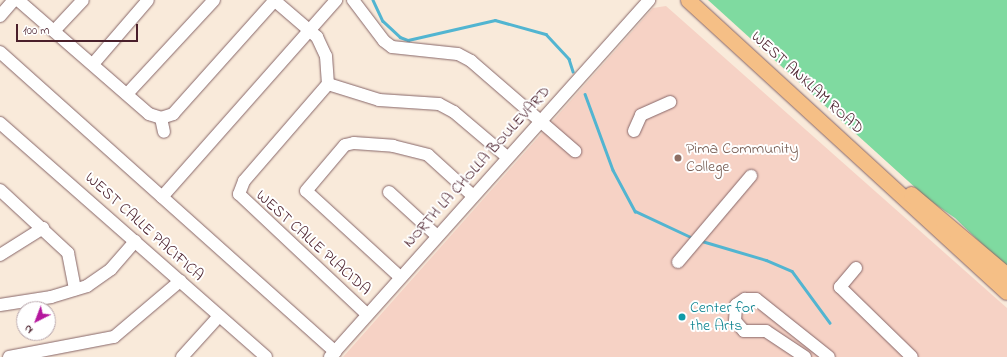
<!DOCTYPE html>
<style>
body{margin:0}
#map{position:relative;width:1007px;height:357px;overflow:hidden;background:#f9eada;font-family:"Indie Flower",sans-serif}
div>[style]{position:absolute}
.built>*{inset:0;background:#f6d2c5}
.green>*{inset:0;background:#7fdaa0}
.stream>*{height:2.5px;margin:-1.25px;padding:0 1.25px;transform-origin:1.25px;border-radius:1.25px;background:#52b5d1}
.roads{filter:drop-shadow(0 0 1px #876668) drop-shadow(0 0 1px #876668)}
.minor>*{height:12px;margin:-6px;padding:0 6px;transform-origin:6px;border-radius:6px;background:#fff}
.major>*{height:15px;margin:-7.5px;padding:0 7.5px;transform-origin:7.5px;border-radius:7.5px;background:#f5bf86}
.dots>*{width:11px;height:11px;translate:-50% -50%;box-sizing:border-box;border:2px solid #fff;border-radius:50%}
span{translate:-50% -50%;white-space:nowrap;text-align:center;line-height:1.15;-webkit-text-stroke:4px #fff;paint-order:stroke}
.street-label{font-size:16px;color:#4a1f2b}
.education-label{font-size:16px;color:#785e54}
.left{translate:0 -50%;text-align:left}
.culture-label{font-size:16px;color:#0d838f}
.north{position:absolute;left:16px;top:301px;width:40px;height:40px;box-sizing:border-box;background:#fff;border:1px solid #b7a5aa;border-radius:50%;rotate:222deg;font-size:11px;font-weight:700;line-height:16px;text-align:center;color:#4a1f2b}
.north::after{content:'';display:block;margin:auto;width:14px;height:18px;background:#b5179e;clip-path:polygon(50% 0,100% 100%,50% 72%,0 100%)}
.scale{position:absolute;left:16px;top:24px;width:122px;height:18px;box-sizing:border-box;border:2px solid #4a1f2b;border-top:0;padding-left:5px;font-size:12px;line-height:14px;white-space:nowrap;color:#4a1f2b;-webkit-text-stroke:3px #fff;paint-order:stroke}
</style>
<div id="map">
<div class="built">
<i style="clip-path:polygon(666px 6px,1007px 308px,1007px 357px,343px 357px,653px 8px)"></i>
</div>
<div class="green">
<i style="clip-path:polygon(708px 0,1007px 0,1007px 268px,955px 218px,929px 200px)"></i>
</div>
<div class="stream">
<i style="left:373px;top:0;width:23px;rotate:65deg"></i>
<i style="left:383px;top:21px;width:23px;rotate:43deg"></i>
<i style="left:400px;top:37px;width:9px;rotate:21deg"></i>
<i style="left:408px;top:40px;width:89px;rotate:-12.9deg"></i>
<i style="left:495px;top:20px;width:53px;rotate:15.4deg"></i>
<i style="left:546px;top:34px;width:34px;rotate:47deg"></i>
<i style="left:569px;top:59px;width:13px;rotate:72deg"></i>
<i style="left:585px;top:94px;width:81px;rotate:69.8deg"></i>
<i style="left:613px;top:170px;width:47px;rotate:61.8deg"></i>
<i style="left:635px;top:211px;width:64px;rotate:25deg"></i>
<i style="left:702px;top:241px;width:67px;rotate:16.5deg"></i>
<i style="left:766px;top:260px;width:28px;rotate:23deg"></i>
<i style="left:792px;top:271px;width:64px;rotate:53.8deg"></i>
</div>
<div class="roads">
<div class="minor">
<i style="left:18px;top:0;width:174px;rotate:41deg"></i>
<i style="left:149px;top:114px;width:13px;rotate:18deg"></i>
<i style="left:161px;top:118px;width:13px;rotate:-18deg"></i>
<i style="left:173px;top:114px;width:153px;rotate:-48.2deg"></i>
<i style="left:274px;top:0;width:57px;rotate:40.7deg"></i>
<i style="left:317px;top:37px;width:21px;rotate:65deg"></i>
<i style="left:326px;top:56px;width:28px;rotate:86deg"></i>
<i style="left:328px;top:84px;width:53px;rotate:17.4deg"></i>
<i style="left:379px;top:100px;width:60px;rotate:3.8deg"></i>
<i style="left:439px;top:104px;width:17px;rotate:28deg"></i>
<i style="left:454px;top:112px;width:70px;rotate:40.3deg"></i>
<i style="left:353px;top:0;width:51px;rotate:52.9deg"></i>
<i style="left:384px;top:41px;width:10px;rotate:37deg"></i>
<i style="left:392px;top:47px;width:66px;rotate:6.1deg"></i>
<i style="left:458px;top:54px;width:15px;rotate:28deg"></i>
<i style="left:471px;top:61px;width:138px;rotate:40.9deg"></i>
<i style="left:0;top:16px;width:21px;rotate:-49deg"></i>
<i style="left:54px;top:31px;width:42px;rotate:-46.9deg"></i>
<i style="left:0;top:52px;width:450px;rotate:41.8deg"></i>
<i style="left:93px;top:64px;width:84px;rotate:-49.3deg"></i>
<i style="left:328px;top:84px;width:128px;rotate:130.9deg"></i>
<i style="left:244px;top:181px;width:14px;rotate:111deg"></i>
<i style="left:239px;top:194px;width:175px;rotate:43.2deg"></i>
<i style="left:127px;top:94px;width:128px;rotate:-47.2deg"></i>
<i style="left:161px;top:118px;width:14px;rotate:78deg"></i>
<i style="left:0;top:123px;width:354px;rotate:41.3deg"></i>
<i style="left:634px;top:131px;width:17px;rotate:-66deg"></i>
<i style="left:641px;top:115px;width:32px;rotate:-24deg"></i>
<i style="left:0;top:190px;width:93px;rotate:42.8deg"></i>
<i style="left:68px;top:253px;width:37px;rotate:79deg"></i>
<i style="left:389px;top:192px;width:65px;rotate:42.5deg"></i>
<i style="left:162px;top:197px;width:263px;rotate:-48.5deg"></i>
<i style="left:0;top:255px;width:51px;rotate:-32.1deg"></i>
<i style="left:678px;top:262px;width:113px;rotate:-49.7deg"></i>
<i style="left:856px;top:268px;width:25px;rotate:130deg"></i>
<i style="left:840px;top:287px;width:100px;rotate:44.2deg"></i>
<i style="left:400px;top:277px;width:127px;rotate:-137.5deg"></i>
<i style="left:306px;top:191px;width:60px;rotate:-49.7deg"></i>
<i style="left:345px;top:145px;width:9px;rotate:-13deg"></i>
<i style="left:354px;top:143px;width:39px;rotate:4deg"></i>
<i style="left:393px;top:146px;width:36px;rotate:14deg"></i>
<i style="left:428px;top:155px;width:61px;rotate:42.3deg"></i>
<i style="left:0;top:305px;width:52px;rotate:-8.9deg"></i>
<i style="left:51px;top:297px;width:38px;rotate:-17deg"></i>
<i style="left:87px;top:286px;width:29px;rotate:-35deg"></i>
<i style="left:111px;top:269px;width:37px;rotate:-49deg"></i>
<i style="left:9px;top:357px;width:107px;rotate:-10.8deg"></i>
<i style="left:114px;top:337px;width:87px;rotate:-40.3deg"></i>
<i style="left:182px;top:357px;width:55px;rotate:-47.9deg"></i>
<i style="left:330px;top:357px;width:479px;rotate:-48.2deg"></i>
<i style="left:805px;top:357px;width:47px;rotate:-146.3deg"></i>
<i style="left:766px;top:331px;width:22px;rotate:180deg"></i>
<i style="left:744px;top:331px;width:13px;rotate:-132deg"></i>
<i style="left:735px;top:321px;width:16px;rotate:-86deg"></i>
<i style="left:736px;top:305px;width:11px;rotate:-34deg"></i>
<i style="left:745px;top:299px;width:11px"></i>
<i style="left:756px;top:299px;width:93px;rotate:38.5deg"></i>
</div>
<div class="major">
<i style="left:688px;top:0;width:432px;rotate:42.5deg"></i>
<i style="left:911px;top:194px;width:126px;rotate:40.2deg"></i>
</div>
</div>
<div class="dots">
<i style="left:678px;top:158px;background:#8d6e63"></i>
<i style="left:682px;top:317px;background:#0f9aa8"></i>
</div>
<div class="street-label">
<span style="left:807px;top:83px;rotate:42deg">WEST ANKLAM ROAD</span>
<span style="left:477px;top:167px;rotate:-48deg">NORTH LA CHOLLA BOULEVARD</span>
<span style="left:144px;top:227px;rotate:42deg">WEST CALLE PACIFICA</span>
<span style="left:313px;top:243px;rotate:42deg">WEST CALLE PLACIDA</span>
</div>
<div class="education-label">
<span class="left" style="left:686px;top:158px">Pima Community<br>College</span>
</div>
<div class="culture-label">
<span class="left" style="left:690px;top:317px">Center for<br>the Arts</span>
</div>
<div class="north">N</div>
<div class="scale">100 m</div>
</div>
